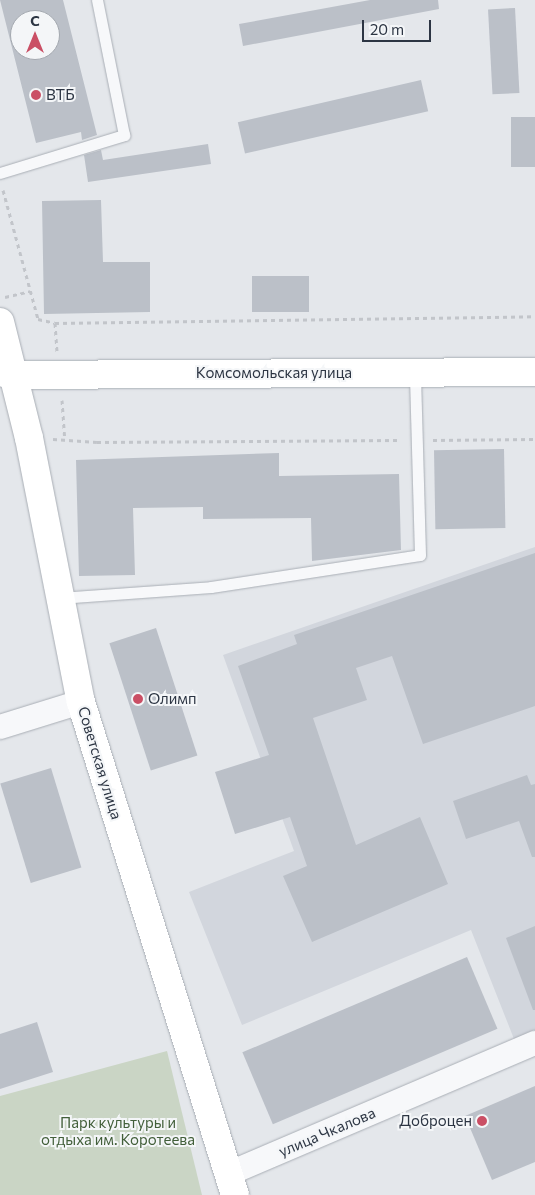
<!DOCTYPE html>
<meta charset="utf-8">
<style>
body{margin:0}
#map{position:relative;width:535px;height:1195px;overflow:hidden;background:#e4e7eb;font-family:Commissioner,sans-serif}
div>[style]{position:absolute}
.built>*{inset:0;background:#d2d6dd}
.green>*{inset:0;background:#cad5c5}
.building>*{inset:0;background:#bbc0c8;transform-origin:0 0}
.path>*{height:3px;margin-top:-1.5px;transform-origin:0;background:repeating-linear-gradient(90deg,#c2c5ca 0 4px,transparent 0 8px)}
.roads{filter:drop-shadow(0 0 1px #a9aeb5) drop-shadow(0 0 1px #a9aeb5)}
.lane>*{height:11px;margin:-5.5px;padding:0 5.5px;transform-origin:5.5px;border-radius:5.5px;background:#f7f8fa}
.street>*{height:24px;margin:-12px;padding:0 12px;transform-origin:12px;border-radius:12px;background:#f7f8fa}
.secondary>*{height:28px;margin:-14px;padding:0 14px;transform-origin:14px;border-radius:14px;background:#fff}
.dots>*{width:14px;height:14px;translate:-50% -50%;box-sizing:border-box;border:2px solid #f4f6f8;border-radius:50%}
span{translate:-50% -50%;white-space:nowrap;text-align:center;line-height:1.15;-webkit-text-stroke:4px #f4f6f8;paint-order:stroke}
.poi-label{font-size:15px;color:#2c3543}
.left{translate:0 -50%;text-align:left}
.right{translate:-100% -50%;text-align:right}
.street-label{font-size:15px;color:#2c3543}
.park-label{font-size:15px;color:#425f3a}
.north{position:absolute;left:10px;top:10px;width:50px;height:50px;box-sizing:border-box;background:#f4f6f8;border:1px solid #a4a9b0;border-radius:50%;rotate:0deg;font-size:14px;font-weight:700;line-height:20px;text-align:center;color:#2c3543}
.north::after{content:'';display:block;margin:auto;width:18px;height:22px;background:#ca4f65;clip-path:polygon(50% 0,100% 100%,50% 72%,0 100%)}
.scale{position:absolute;left:362px;top:20px;width:69px;height:22px;box-sizing:border-box;border:2px solid #2c3543;border-top:0;padding-left:6px;font-size:15px;line-height:18px;white-space:nowrap;color:#2c3543;-webkit-text-stroke:4px #f4f6f8;paint-order:stroke}
</style>
<div id="map">
<div class="built">
<i style="clip-path:polygon(535px 547px,535px 1031px,514px 1039px,471px 930px,242px 1025px,189px 892px,294px 851px,223px 655px)"></i>
</div>
<div class="green">
<i style="clip-path:polygon(167px 1051px,202px 1195px,0 1195px,0 1096px)"></i>
</div>
<div class="building">
<i style="clip-path:polygon(evenodd,0 0,63px 0,97px 135px,82px 140px,81px 132px,36px 143px,0 0,20px 20px,50px 20px,50px 50px,20px 50px,20px 20px)"></i>
<i style="clip-path:polygon(370px 0,438px 0,439px 9px,243px 46px,239px 24px)"></i>
<i style="left:515px;top:8px;width:85px;height:27px;rotate:87deg"></i>
<i style="left:421px;top:80px;width:32px;height:188px;rotate:77deg"></i>
<i style="left:511px;top:117px;width:24px;height:50px"></i>
<i style="clip-path:polygon(208px 144px,211px 164px,88px 182px,84px 155px,101px 150px,103px 160px)"></i>
<i style="clip-path:polygon(101px 200px,103px 262px,150px 262px,150px 312px,44px 314px,42px 201px)"></i>
<i style="left:309px;top:276px;width:36px;height:57px;rotate:90deg"></i>
<i style="left:504px;top:449px;width:79px;height:70px;rotate:89deg"></i>
<i style="clip-path:polygon(279px 453px,279px 476px,399px 474px,401px 550px,312px 561px,311px 518px,203px 519px,203px 507px,133px 508px,135px 575px,79px 576px,76px 460px)"></i>
<i style="clip-path:polygon(535px 553px,535px 706px,423px 744px,392px 656px,356px 668px,367px 700px,313px 718px,356px 845px,420px 817px,448px 884px,312px 942px,283px 876px,307px 866px,290px 817px,235px 834px,215px 772px,269px 755px,238px 666px,297px 644px,294px 635px)"></i>
<i style="left:156px;top:628px;width:134px;height:49px;rotate:72deg"></i>
<i style="left:51px;top:768px;width:104px;height:53px;rotate:73deg"></i>
<i style="clip-path:polygon(527px 775px,531px 785px,535px 784px,535px 857px,532px 857px,519px 821px,466px 839px,453px 801px)"></i>
<i style="clip-path:polygon(535px 926px,535px 1010px,533px 1010px,506px 938px)"></i>
<i style="left:467px;top:957px;width:78px;height:244px;rotate:67deg"></i>
<i style="clip-path:polygon(37px 1022px,53px 1072px,0 1089px,0 1034px)"></i>
<i style="clip-path:polygon(535px 1086px,535px 1162px,492px 1180px,465px 1116px)"></i>
</div>
<div class="path">
<i style="left:3px;top:190px;width:134px;rotate:74.8deg"></i>
<i style="left:38px;top:319px;width:17px;rotate:13deg"></i>
<i style="left:55px;top:323px;width:480px;rotate:-0.8deg"></i>
<i style="left:5px;top:297px;width:26px;rotate:-13deg"></i>
<i style="left:55px;top:323px;width:29px;rotate:86deg"></i>
<i style="left:62px;top:400px;width:39px;rotate:86deg"></i>
<i style="left:53px;top:439px;width:44px;rotate:3.9deg"></i>
<i style="left:97px;top:442px;width:302px;rotate:-0.4deg"></i>
<i style="left:433px;top:440px;width:102px;rotate:-0.6deg"></i>
</div>
<div class="roads">
<div class="lane">
<i style="left:0;top:173px;width:130px;rotate:-17deg"></i>
<i style="left:124px;top:135px;width:138px;rotate:-101.3deg"></i>
<i style="left:59px;top:598px;width:152px;rotate:-4.1deg"></i>
<i style="left:211px;top:587px;width:211px;rotate:-8.7deg"></i>
<i style="left:420px;top:555px;width:183px;rotate:-91.6deg"></i>
</div>
<div class="street">
<i style="left:0;top:727px;width:85px;rotate:-17.2deg"></i>
<i style="left:230px;top:1173px;width:332px;rotate:-23.1deg"></i>
</div>
<div class="secondary">
<i style="left:0;top:322px;width:120px;rotate:76deg"></i>
<i style="left:29px;top:438px;width:269px;rotate:78.9deg"></i>
<i style="left:81px;top:702px;width:516px;rotate:72.65deg"></i>
<i style="left:0;top:372px;width:12px;rotate:14deg"></i>
<i style="left:12px;top:375px;width:523px;rotate:-0.33deg"></i>
</div>
</div>
<div class="dots">
<i style="left:36px;top:95px;background:#ca4f65"></i>
<i style="left:138px;top:699px;background:#ca4f65"></i>
<i style="left:482px;top:1121px;background:#ca4f65"></i>
</div>
<div class="poi-label">
<span class="left" style="left:46px;top:95px">ВТБ</span>
<span class="left" style="left:148px;top:699px">Олимп</span>
<span class="right" style="left:472px;top:1121px">Доброцен</span>
</div>
<div class="street-label">
<span style="left:274px;top:373px">Комсомольская улица</span>
<span style="left:100px;top:763px;rotate:73deg">Советская улица</span>
<span style="left:327px;top:1132px;rotate:-23deg">улица Чкалова</span>
</div>
<div class="park-label">
<span style="left:118px;top:1131px">Парк культуры и<br>отдыха им. Коротеева</span>
</div>
<div class="north">С</div>
<div class="scale">20 m</div>
</div>
